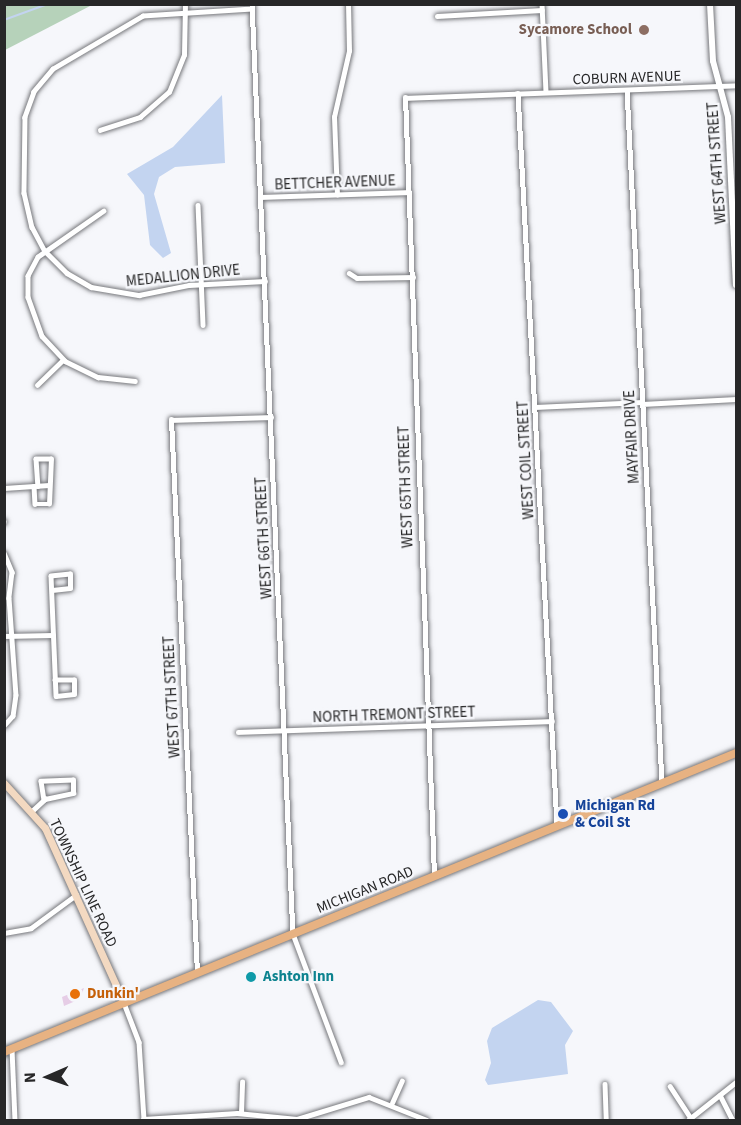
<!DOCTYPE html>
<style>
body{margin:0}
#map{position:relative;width:741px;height:1125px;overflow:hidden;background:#f6f7fb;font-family:"Source Sans 3",sans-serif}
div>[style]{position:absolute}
.forest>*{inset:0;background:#b6d2ba}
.water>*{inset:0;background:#c3d4f0}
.stream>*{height:1.5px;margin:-0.75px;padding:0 0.75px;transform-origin:0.75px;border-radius:0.75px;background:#c3d4f0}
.building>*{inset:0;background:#e6cde6}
.roads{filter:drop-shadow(0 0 2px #77787c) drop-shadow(0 0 2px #77787c)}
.minor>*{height:4.5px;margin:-2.25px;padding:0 2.25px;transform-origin:2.25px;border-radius:2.25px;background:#fff}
.tertiary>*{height:6px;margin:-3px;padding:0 3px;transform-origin:3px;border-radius:3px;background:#fff}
.secondary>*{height:7px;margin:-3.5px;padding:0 3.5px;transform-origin:3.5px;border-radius:3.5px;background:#f3d9c1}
.primary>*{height:8px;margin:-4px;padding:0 4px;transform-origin:4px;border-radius:4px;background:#e7b282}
.dots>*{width:16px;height:16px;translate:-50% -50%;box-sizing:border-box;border:3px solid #f6f7fb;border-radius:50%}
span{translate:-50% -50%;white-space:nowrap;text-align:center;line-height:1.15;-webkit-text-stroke:4.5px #f6f7fb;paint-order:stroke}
.education-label{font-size:15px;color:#785e54;font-weight:700}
.right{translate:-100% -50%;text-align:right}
.street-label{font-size:15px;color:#272728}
.transit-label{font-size:15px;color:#164399;font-weight:700}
.left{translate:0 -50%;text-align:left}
.culture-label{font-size:15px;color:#0d838f;font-weight:700}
.food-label{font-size:15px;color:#c56008;font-weight:700}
.frame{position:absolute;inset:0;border:6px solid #272728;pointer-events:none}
.north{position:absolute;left:18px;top:1047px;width:60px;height:60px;-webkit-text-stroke:4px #f6f7fb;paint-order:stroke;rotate:268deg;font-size:16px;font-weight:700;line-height:24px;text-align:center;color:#272728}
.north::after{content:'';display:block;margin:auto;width:21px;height:27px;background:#272728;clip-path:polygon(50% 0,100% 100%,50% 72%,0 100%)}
</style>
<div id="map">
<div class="forest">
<i style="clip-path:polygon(5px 4px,92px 4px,92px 5px,5px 50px)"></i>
</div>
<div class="water">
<i style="clip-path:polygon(222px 95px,225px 163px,175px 167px,159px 177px,154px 194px,171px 253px,163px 258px,150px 245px,144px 195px,127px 174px,173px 147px)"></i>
<i style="clip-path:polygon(538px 1000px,551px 1002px,573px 1031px,565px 1045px,568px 1074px,488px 1085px,485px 1080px,491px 1063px,487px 1041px,492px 1028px)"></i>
</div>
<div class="stream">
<i style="left:4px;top:20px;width:47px;rotate:-20deg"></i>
</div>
<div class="building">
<i style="clip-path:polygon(84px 988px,80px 999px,64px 1006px,62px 997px)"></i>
</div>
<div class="roads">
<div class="minor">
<i style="left:252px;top:4px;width:931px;rotate:87.48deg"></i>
<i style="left:293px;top:934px;width:137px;rotate:69.4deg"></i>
<i style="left:542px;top:4px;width:88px;rotate:87.4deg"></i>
<i style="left:252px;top:9px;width:109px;rotate:176.3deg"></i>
<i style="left:143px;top:16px;width:104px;rotate:149.5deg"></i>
<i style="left:53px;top:69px;width:30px;rotate:130deg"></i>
<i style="left:34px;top:92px;width:27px;rotate:110deg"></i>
<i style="left:25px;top:117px;width:76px;rotate:90.8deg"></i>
<i style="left:24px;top:193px;width:35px;rotate:77deg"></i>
<i style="left:32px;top:227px;width:27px;rotate:62deg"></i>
<i style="left:45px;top:251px;width:31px;rotate:45deg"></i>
<i style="left:67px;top:273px;width:28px;rotate:30deg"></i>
<i style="left:91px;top:287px;width:49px;rotate:9.5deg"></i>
<i style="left:139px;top:295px;width:51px;rotate:-11.3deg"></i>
<i style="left:189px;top:285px;width:76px;rotate:-3deg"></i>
<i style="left:437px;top:16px;width:105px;rotate:-3.3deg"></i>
<i style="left:627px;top:90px;width:694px;rotate:87.11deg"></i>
<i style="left:518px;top:93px;width:734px;rotate:86.95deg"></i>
<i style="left:100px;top:130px;width:42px;rotate:-18deg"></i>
<i style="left:140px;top:117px;width:38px;rotate:-41deg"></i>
<i style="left:169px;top:92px;width:40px;rotate:-68deg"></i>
<i style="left:184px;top:55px;width:51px;rotate:-88.9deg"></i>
<i style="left:337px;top:195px;width:78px;rotate:-92.2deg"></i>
<i style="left:334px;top:117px;width:68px;rotate:-77.2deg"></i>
<i style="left:349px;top:51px;width:47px;rotate:-91.2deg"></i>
<i style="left:262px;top:197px;width:147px;rotate:-1.9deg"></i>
<i style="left:198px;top:205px;width:120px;rotate:87.6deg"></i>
<i style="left:104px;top:211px;width:80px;rotate:145.1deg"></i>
<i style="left:38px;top:257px;width:21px;rotate:118deg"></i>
<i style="left:28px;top:276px;width:21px;rotate:90deg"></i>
<i style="left:28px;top:297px;width:41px;rotate:70.3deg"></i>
<i style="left:42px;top:336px;width:34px;rotate:47deg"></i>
<i style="left:65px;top:361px;width:37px;rotate:26deg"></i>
<i style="left:98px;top:377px;width:37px;rotate:6deg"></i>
<i style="left:349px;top:273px;width:9px;rotate:32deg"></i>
<i style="left:357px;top:278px;width:56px;rotate:-1deg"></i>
<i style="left:37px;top:385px;width:36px;rotate:-44deg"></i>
<i style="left:642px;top:404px;width:94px;rotate:-3deg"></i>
<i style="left:535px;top:407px;width:107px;rotate:-2.7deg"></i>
<i style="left:34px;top:486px;width:18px;rotate:87deg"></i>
<i style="left:35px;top:504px;width:14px"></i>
<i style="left:49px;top:504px;width:45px;rotate:-87.5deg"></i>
<i style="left:51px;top:459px;width:15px;rotate:180deg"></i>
<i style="left:36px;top:459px;width:27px;rotate:86deg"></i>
<i style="left:4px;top:488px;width:45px;rotate:-3.8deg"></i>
<i style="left:4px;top:521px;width:1px;rotate:90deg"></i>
<i style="left:4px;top:553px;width:21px;rotate:67deg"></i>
<i style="left:12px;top:572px;width:26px;rotate:97deg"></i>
<i style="left:9px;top:598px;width:97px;rotate:85.9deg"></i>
<i style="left:16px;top:695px;width:21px;rotate:98deg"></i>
<i style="left:13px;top:716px;width:13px;rotate:132deg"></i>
<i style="left:52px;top:590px;width:18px;rotate:-6deg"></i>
<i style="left:70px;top:588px;width:14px;rotate:-90deg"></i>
<i style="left:70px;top:574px;width:19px;rotate:174deg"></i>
<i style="left:51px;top:576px;width:120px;rotate:87.6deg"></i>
<i style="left:56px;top:696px;width:18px;rotate:-6deg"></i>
<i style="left:74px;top:694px;width:14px;rotate:-90deg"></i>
<i style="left:74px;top:680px;width:19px;rotate:180deg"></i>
<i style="left:4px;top:636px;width:49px;rotate:-1.2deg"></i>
<i style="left:238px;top:732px;width:314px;rotate:-2deg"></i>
<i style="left:32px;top:811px;width:18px;rotate:-43deg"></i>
<i style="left:45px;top:799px;width:29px;rotate:-12deg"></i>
<i style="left:73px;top:793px;width:13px;rotate:-90deg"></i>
<i style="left:73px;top:780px;width:32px;rotate:178deg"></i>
<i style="left:41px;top:781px;width:19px;rotate:81deg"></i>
<i style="left:434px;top:876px;width:779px;rotate:-92.13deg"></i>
<i style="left:405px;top:98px;width:331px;rotate:-2.2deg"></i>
<i style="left:4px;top:933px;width:27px;rotate:-10deg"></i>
<i style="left:31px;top:928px;width:56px;rotate:-36.3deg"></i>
<i style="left:197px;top:973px;width:554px;rotate:-92.69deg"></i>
<i style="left:171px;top:420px;width:100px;rotate:-1.7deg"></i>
<i style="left:124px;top:1003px;width:42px;rotate:69deg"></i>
<i style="left:139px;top:1042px;width:78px;rotate:86.3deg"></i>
<i style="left:12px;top:1049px;width:71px;rotate:87.6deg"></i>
<i style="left:605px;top:1084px;width:36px;rotate:88deg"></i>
<i style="left:670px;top:1086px;width:38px;rotate:57deg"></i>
<i style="left:720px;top:1095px;width:28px;rotate:63deg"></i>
<i style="left:392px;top:1103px;width:24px;rotate:-66deg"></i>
<i style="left:241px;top:1113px;width:31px;rotate:-88deg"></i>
<i style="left:143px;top:1119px;width:94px;rotate:-3.7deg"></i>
<i style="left:237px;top:1113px;width:60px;rotate:5.7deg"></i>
<i style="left:297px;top:1119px;width:75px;rotate:-17deg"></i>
<i style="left:369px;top:1097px;width:62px;rotate:21.6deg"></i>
<i style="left:688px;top:1120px;width:61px;rotate:-38.4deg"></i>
</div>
<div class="tertiary">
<i style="left:710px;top:4px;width:57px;rotate:87deg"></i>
<i style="left:713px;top:61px;width:58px;rotate:75deg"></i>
<i style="left:728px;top:117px;width:168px;rotate:87.3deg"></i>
</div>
<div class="secondary">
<i style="left:4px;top:783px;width:61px;rotate:47.7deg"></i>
<i style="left:45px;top:828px;width:192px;rotate:65.7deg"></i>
</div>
<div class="primary">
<i style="left:4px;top:1052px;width:791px;rotate:-22.22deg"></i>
</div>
</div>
<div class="dots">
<i style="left:644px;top:30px;background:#8d6e63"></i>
<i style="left:563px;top:814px;background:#1a4fb4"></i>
<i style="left:251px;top:977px;background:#0f9aa8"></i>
<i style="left:75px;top:994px;background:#e8710a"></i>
</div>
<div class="education-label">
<span class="right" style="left:632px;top:30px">Sycamore School</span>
</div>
<div class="street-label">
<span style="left:627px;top:78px;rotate:-2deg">COBURN AVENUE</span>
<span style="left:717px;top:163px;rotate:-94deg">WEST 64TH STREET</span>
<span style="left:335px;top:183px;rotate:-2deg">BETTCHER AVENUE</span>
<span style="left:183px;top:276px;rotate:-6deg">MEDALLION DRIVE</span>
<span style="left:632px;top:437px;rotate:-93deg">MAYFAIR DRIVE</span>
<span style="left:526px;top:460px;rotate:-93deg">WEST COIL STREET</span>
<span style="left:406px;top:487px;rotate:-92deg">WEST 65TH STREET</span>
<span style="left:264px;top:538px;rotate:-93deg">WEST 66TH STREET</span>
<span style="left:172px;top:697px;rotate:-93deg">WEST 67TH STREET</span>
<span style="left:394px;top:715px;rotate:-2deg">NORTH TREMONT STREET</span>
<span style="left:83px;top:883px;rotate:65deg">TOWNSHIP LINE ROAD</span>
<span style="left:365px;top:890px;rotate:-22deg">MICHIGAN ROAD</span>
</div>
<div class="transit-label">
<span class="left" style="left:575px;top:814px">Michigan Rd<br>&amp; Coil St</span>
</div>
<div class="culture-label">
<span class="left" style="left:263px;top:977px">Ashton Inn</span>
</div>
<div class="food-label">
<span class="left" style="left:87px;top:994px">Dunkin'</span>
</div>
<div class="frame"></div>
<div class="north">N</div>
</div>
